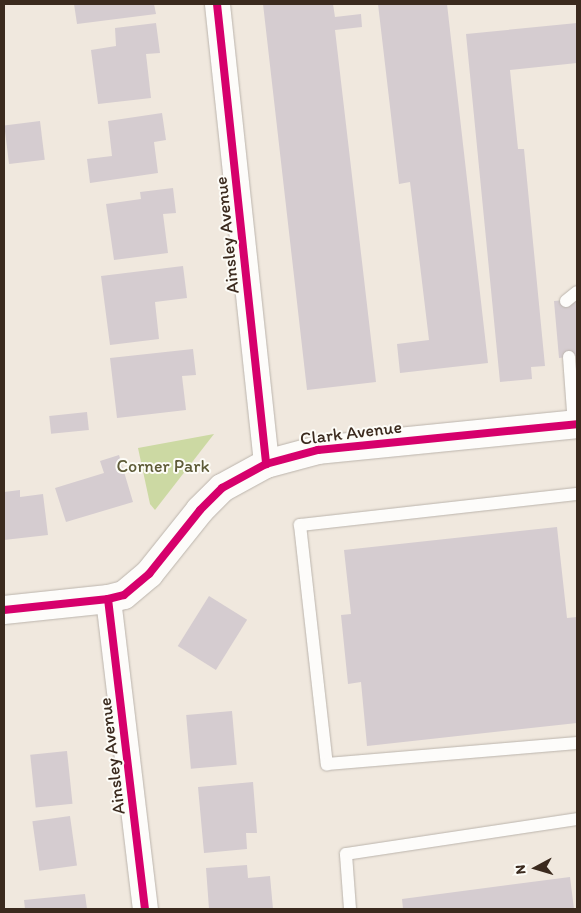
<!DOCTYPE html>
<style>
body{margin:0}
#map{position:relative;width:581px;height:913px;overflow:hidden;background:#f0e8de;font-family:Itim,sans-serif}
div>[style]{position:absolute}
.green>*{inset:0;background:#ccd9a3}
.building>*{inset:0;background:#d5ccd0;transform-origin:0 0}
.roads{filter:drop-shadow(0 0 1px #bbb4ac) drop-shadow(0 0 1px #bbb4ac)}
.service>*{height:12px;margin:-6px;padding:0 6px;transform-origin:6px;border-radius:6px;background:#fdfcfa}
.minor>*{height:25px;margin:-12.5px;padding:0 12.5px;transform-origin:12.5px;border-radius:12.5px;background:#fdfcfa}
.tertiary>*{height:28px;margin:-14px;padding:0 14px;transform-origin:14px;border-radius:14px;background:#fdfcfa}
.cycleway>*{height:8px;margin:-4px;padding:0 4px;transform-origin:4px;border-radius:4px;background:#d6006c}
span{translate:-50% -50%;white-space:nowrap;text-align:center;line-height:1.15;-webkit-text-stroke:4px #fdfcf7;paint-order:stroke}
.street-label{font-size:18px;color:#3b2a1e}
.park-label{font-size:18px;color:#5e5b38}
.frame{position:absolute;inset:0;border:5px solid #3b2a1e;pointer-events:none}
.north{position:absolute;left:511px;top:843px;width:50px;height:50px;-webkit-text-stroke:4px #fdfcf7;paint-order:stroke;rotate:264deg;font-size:14px;font-weight:700;line-height:20px;text-align:center;color:#3b2a1e}
.north::after{content:'';display:block;margin:auto;width:18px;height:22px;background:#3b2a1e;clip-path:polygon(50% 0,100% 100%,50% 72%,0 100%)}
</style>
<div id="map">
<div class="green">
<i style="clip-path:polygon(214px 434px,155px 510px,150px 504px,138px 448px)"></i>
</div>
<div class="building">
<i style="clip-path:polygon(74px 4px,154px 4px,156px 14px,77px 24px)"></i>
<i style="clip-path:polygon(263px 4px,333px 4px,335px 17px,361px 14px,362px 27px,335px 30px,376px 382px,307px 390px)"></i>
<i style="clip-path:polygon(378px 4px,447px 4px,488px 363px,400px 373px,397px 344px,429px 340px,410px 182px,399px 184px)"></i>
<i style="clip-path:polygon(156px 23px,160px 53px,146px 54px,151px 98px,98px 104px,91px 50px,116px 46px,115px 28px)"></i>
<i style="clip-path:polygon(577px 23px,577px 63px,510px 70px,518px 149px,524px 149px,545px 366px,531px 367px,532px 379px,500px 382px,466px 34px)"></i>
<i style="clip-path:polygon(162px 113px,166px 140px,154px 142px,158px 173px,90px 183px,87px 159px,112px 156px,108px 121px)"></i>
<i style="left:40px;top:121px;width:39px;height:36px;rotate:83deg"></i>
<i style="clip-path:polygon(173px 188px,176px 213px,163px 214px,168px 253px,114px 260px,106px 204px,141px 199px,140px 192px)"></i>
<i style="clip-path:polygon(183px 266px,187px 298px,155px 302px,159px 339px,110px 345px,101px 276px)"></i>
<i style="clip-path:polygon(577px 299px,577px 356px,559px 358px,554px 301px)"></i>
<i style="clip-path:polygon(193px 349px,196px 375px,182px 376px,186px 410px,117px 418px,110px 358px)"></i>
<i style="left:87px;top:412px;width:18px;height:38px;rotate:84deg"></i>
<i style="clip-path:polygon(119px 455px,133px 502px,66px 522px,55px 488px,104px 473px,100px 461px)"></i>
<i style="clip-path:polygon(20px 490px,20px 497px,43px 494px,48px 535px,4px 540px,4px 492px)"></i>
<i style="clip-path:polygon(557px 527px,567px 618px,577px 617px,577px 723px,367px 746px,361px 682px,348px 684px,341px 615px,351px 614px,344px 550px)"></i>
<i style="left:209px;top:596px;width:45px;height:59px;rotate:32deg"></i>
<i style="left:232px;top:711px;width:54px;height:46px;rotate:85deg"></i>
<i style="left:67px;top:751px;width:53px;height:37px;rotate:84deg"></i>
<i style="clip-path:polygon(253px 782px,257px 833px,246px 833px,247px 849px,204px 853px,198px 787px)"></i>
<i style="left:70px;top:816px;width:50px;height:38px;rotate:82deg"></i>
<i style="clip-path:polygon(247px 865px,248px 878px,270px 876px,273px 909px,209px 909px,206px 868px)"></i>
<i style="clip-path:polygon(570px 877px,574px 909px,403px 909px,402px 899px)"></i>
<i style="clip-path:polygon(85px 894px,87px 909px,25px 909px,24px 900px)"></i>
</div>
<div class="roads">
<div class="service">
<i style="left:566px;top:301px;width:14px;rotate:-39deg"></i>
<i style="left:569px;top:357px;width:68px;rotate:85.8deg"></i>
<i style="left:577px;top:494px;width:279px;rotate:173.6deg"></i>
<i style="left:300px;top:525px;width:241px;rotate:83.6deg"></i>
<i style="left:327px;top:764px;width:251px;rotate:-4.8deg"></i>
<i style="left:350px;top:909px;width:55px;rotate:-94.2deg"></i>
<i style="left:346px;top:854px;width:234px;rotate:-8.6deg"></i>
</div>
<div class="minor">
<i style="left:217px;top:4px;width:463px;rotate:83.9deg"></i>
<i style="left:108px;top:599px;width:312px;rotate:83.2deg"></i>
</div>
<div class="tertiary">
<i style="left:4px;top:610px;width:105px;rotate:-6deg"></i>
<i style="left:108px;top:599px;width:16px;rotate:-14deg"></i>
<i style="left:124px;top:595px;width:33px;rotate:-40deg"></i>
<i style="left:149px;top:574px;width:82px;rotate:-51.4deg"></i>
<i style="left:200px;top:510px;width:31px;rotate:-45deg"></i>
<i style="left:222px;top:488px;width:50px;rotate:-28.6deg"></i>
<i style="left:266px;top:464px;width:54px;rotate:-15.1deg"></i>
<i style="left:318px;top:450px;width:260px;rotate:-5.7deg"></i>
</div>
</div>
<div class="cycleway">
<i style="left:217px;top:4px;width:463px;rotate:83.9deg"></i>
<i style="left:108px;top:599px;width:312px;rotate:83.2deg"></i>
<i style="left:4px;top:610px;width:105px;rotate:-6deg"></i>
<i style="left:108px;top:599px;width:16px;rotate:-14deg"></i>
<i style="left:124px;top:595px;width:33px;rotate:-40deg"></i>
<i style="left:149px;top:574px;width:82px;rotate:-51.4deg"></i>
<i style="left:200px;top:510px;width:31px;rotate:-45deg"></i>
<i style="left:222px;top:488px;width:50px;rotate:-28.6deg"></i>
<i style="left:266px;top:464px;width:54px;rotate:-15.1deg"></i>
<i style="left:318px;top:450px;width:260px;rotate:-5.7deg"></i>
</div>
<div class="street-label">
<span style="left:227px;top:235px;rotate:-96deg">Ainsley Avenue</span>
<span style="left:351px;top:433px;rotate:-7deg">Clark Avenue</span>
<span style="left:112px;top:756px;rotate:-97deg">Ainsley Avenue</span>
</div>
<div class="park-label">
<span style="left:163px;top:466px">Corner Park</span>
</div>
<div class="frame"></div>
<div class="north">N</div>
</div>
